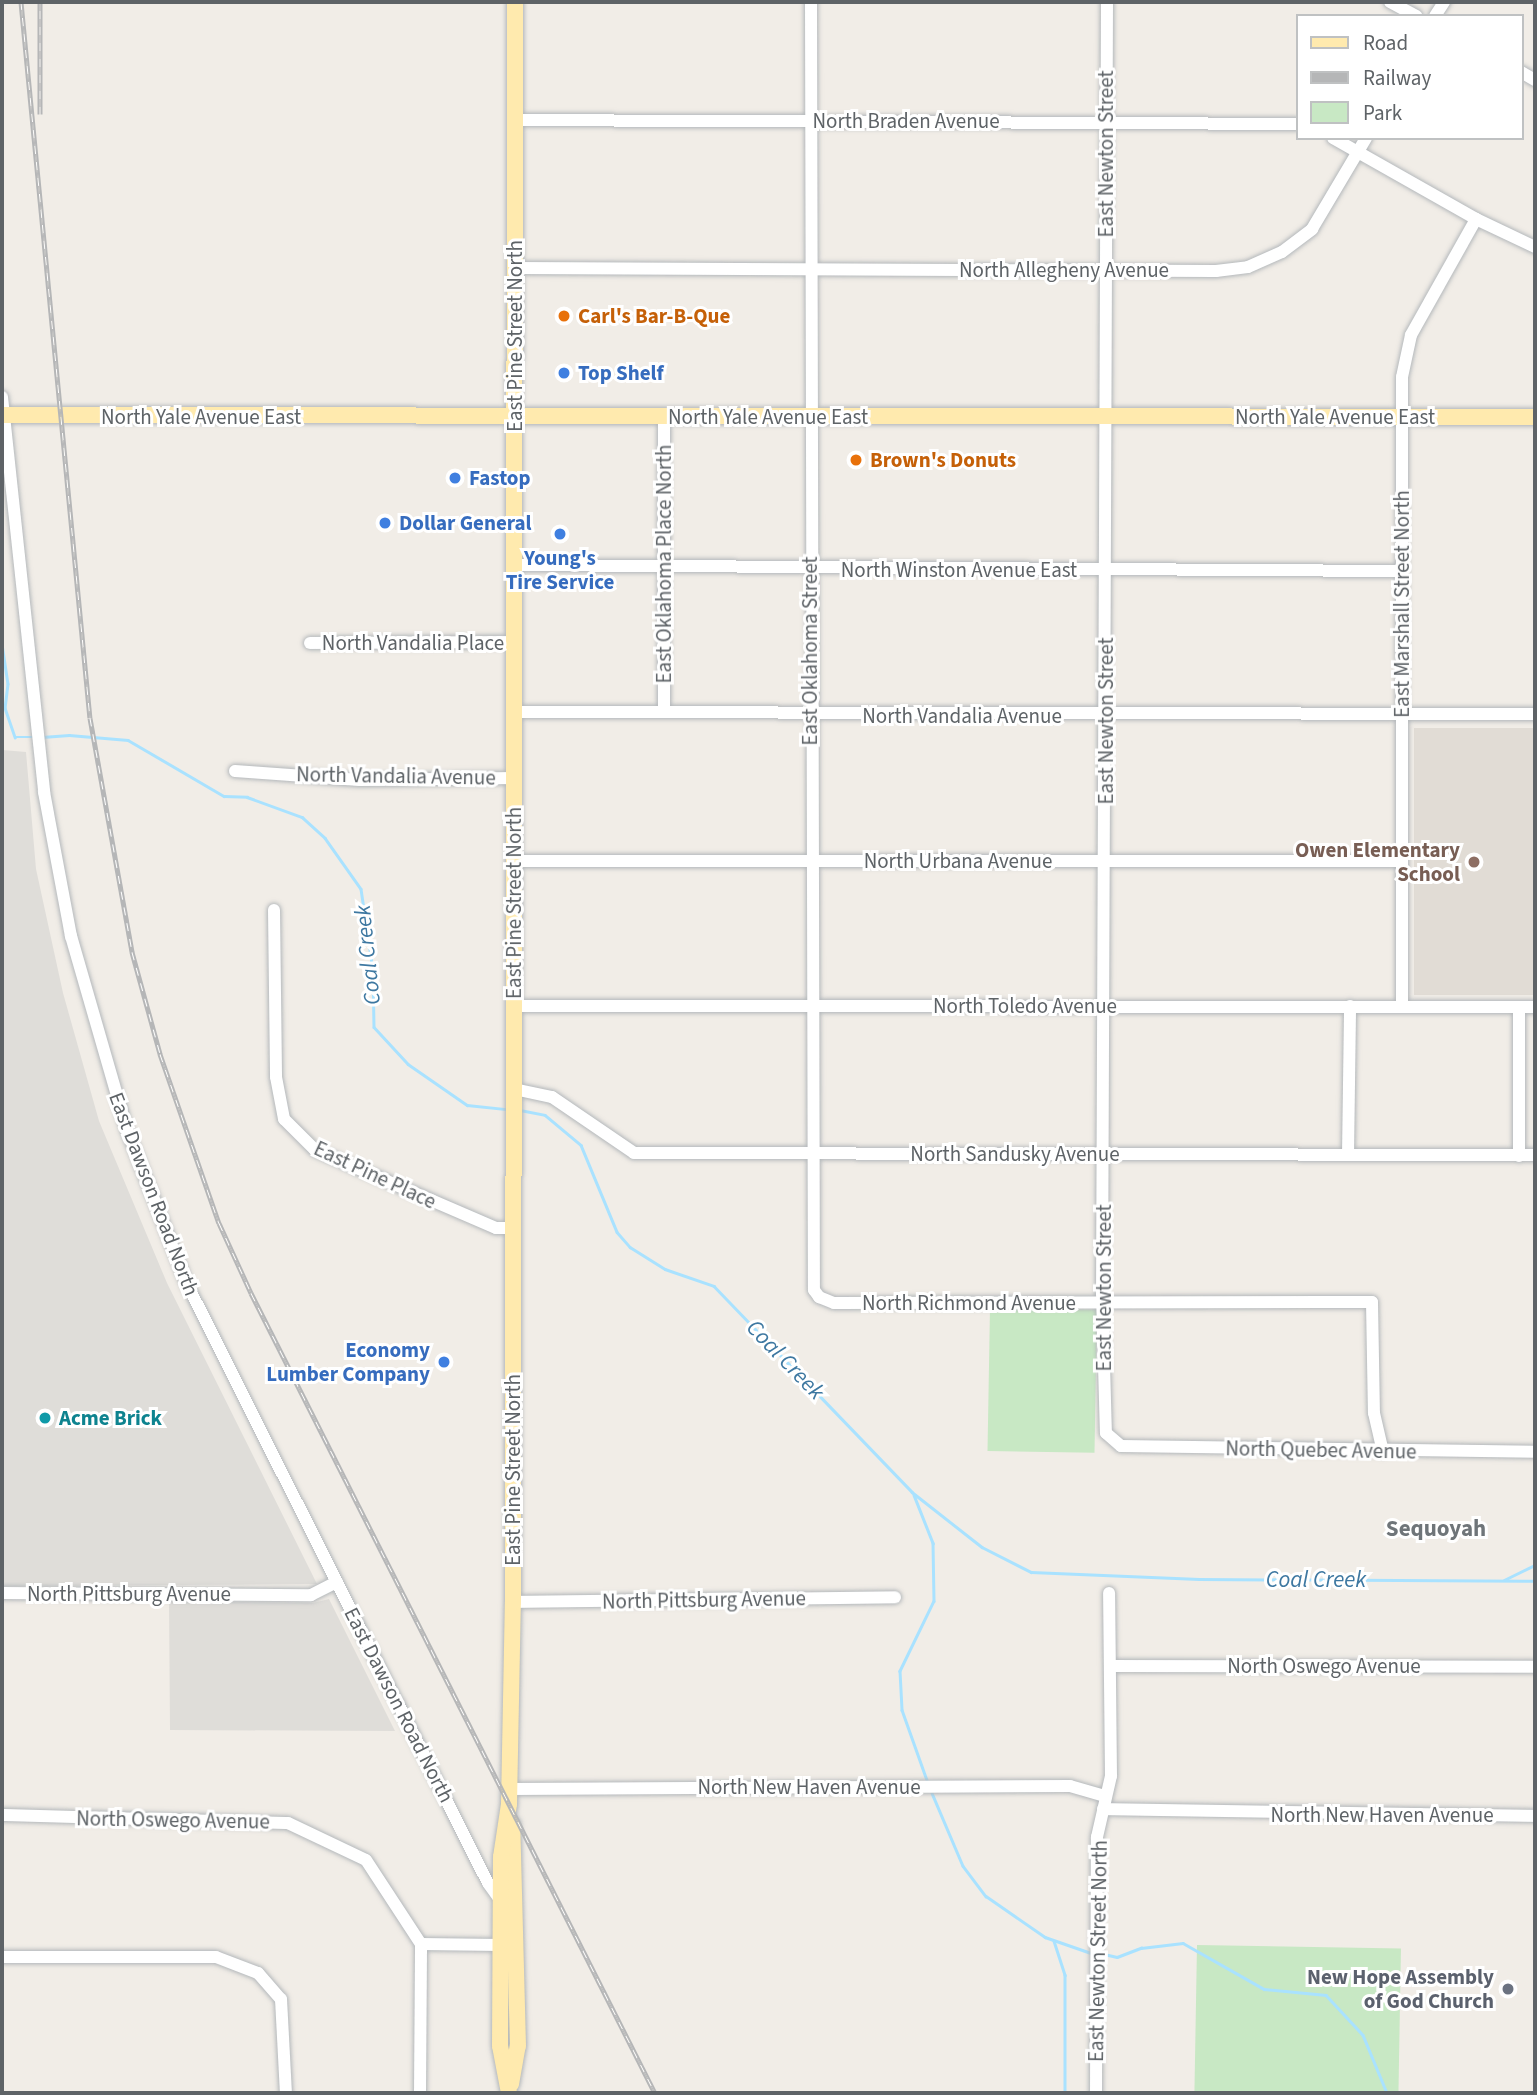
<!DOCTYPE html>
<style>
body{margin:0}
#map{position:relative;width:1537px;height:2095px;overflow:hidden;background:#f1ede7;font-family:"Source Sans 3",sans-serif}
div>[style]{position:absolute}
.industrial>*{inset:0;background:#dfddd9}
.education>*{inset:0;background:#e1dcd5;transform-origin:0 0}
.green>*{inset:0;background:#c8e8c4;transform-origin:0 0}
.stream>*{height:2.5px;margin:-1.25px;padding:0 1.25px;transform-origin:1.25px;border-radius:1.25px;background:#a9e2ff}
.roads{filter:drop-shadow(0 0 2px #b4b8bb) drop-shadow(0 0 2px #b4b8bb)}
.minor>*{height:12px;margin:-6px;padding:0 6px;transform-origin:6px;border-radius:6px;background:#fff}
.major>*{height:16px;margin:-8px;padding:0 8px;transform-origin:8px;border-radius:8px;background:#ffeaae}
.rail>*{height:5px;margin-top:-2.5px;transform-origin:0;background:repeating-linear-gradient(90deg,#fff 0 8px,#b5b6b7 0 16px);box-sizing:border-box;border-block:2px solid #b5b6b7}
.dots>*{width:19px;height:19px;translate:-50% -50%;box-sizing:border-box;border:4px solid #fff;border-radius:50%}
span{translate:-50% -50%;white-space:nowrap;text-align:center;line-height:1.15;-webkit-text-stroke:6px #fff;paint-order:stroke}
.street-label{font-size:21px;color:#5e6367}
.food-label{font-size:21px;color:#c56008;font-weight:700}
.left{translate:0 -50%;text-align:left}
.shop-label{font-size:21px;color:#366cbe;font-weight:700}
.right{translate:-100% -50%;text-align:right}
.education-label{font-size:21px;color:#785e54;font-weight:700}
.culture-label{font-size:21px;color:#0d838f;font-weight:700}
.worship-label{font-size:21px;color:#5b616d;font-weight:700}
.water-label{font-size:23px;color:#3e78a1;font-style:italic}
.neighbourhood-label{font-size:23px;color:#6f7579;font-weight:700}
.frame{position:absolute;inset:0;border:4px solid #5e6367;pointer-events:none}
.legend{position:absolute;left:1296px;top:14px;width:228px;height:126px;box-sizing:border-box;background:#fff;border:2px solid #bfc1c2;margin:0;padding:9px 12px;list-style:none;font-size:21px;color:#5e6367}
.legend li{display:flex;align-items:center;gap:14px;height:35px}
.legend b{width:35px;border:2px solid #bfc1c2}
</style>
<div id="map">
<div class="industrial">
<i style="clip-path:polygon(2px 750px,26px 752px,36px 869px,63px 993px,99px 1121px,167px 1283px,317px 1584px,2px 1586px)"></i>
<i style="clip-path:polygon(329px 1599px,395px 1731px,170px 1730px,169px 1601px,313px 1603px)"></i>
</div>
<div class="education">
<i style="left:1414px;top:728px;width:121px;height:267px"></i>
</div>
<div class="green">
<i style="left:990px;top:1308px;width:107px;height:143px;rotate:1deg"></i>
<i style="left:1197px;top:1945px;width:204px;height:148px;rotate:1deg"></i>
</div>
<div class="stream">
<i style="left:2px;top:644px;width:40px;rotate:81.5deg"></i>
<i style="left:8px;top:684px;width:24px;rotate:97deg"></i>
<i style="left:5px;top:708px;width:31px;rotate:71deg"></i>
<i style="left:15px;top:737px;width:21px"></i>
<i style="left:42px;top:737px;width:27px;rotate:-4deg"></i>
<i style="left:69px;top:735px;width:59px;rotate:4.8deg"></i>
<i style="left:128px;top:740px;width:111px;rotate:30.3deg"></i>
<i style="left:224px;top:796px;width:23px;rotate:2deg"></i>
<i style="left:247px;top:797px;width:59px;rotate:20deg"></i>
<i style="left:302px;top:817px;width:31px;rotate:42deg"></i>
<i style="left:325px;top:838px;width:62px;rotate:54.8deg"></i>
<i style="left:361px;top:889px;width:82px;rotate:81.6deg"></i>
<i style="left:373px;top:970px;width:57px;rotate:89deg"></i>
<i style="left:374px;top:1027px;width:50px;rotate:47.4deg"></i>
<i style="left:408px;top:1064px;width:72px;rotate:34.8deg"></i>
<i style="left:467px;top:1105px;width:39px;rotate:6deg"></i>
<i style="left:520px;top:1110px;width:25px;rotate:11deg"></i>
<i style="left:545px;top:1115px;width:47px;rotate:39.8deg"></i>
<i style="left:581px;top:1145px;width:94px;rotate:67.5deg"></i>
<i style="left:617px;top:1232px;width:20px;rotate:49deg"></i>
<i style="left:630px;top:1247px;width:41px;rotate:32.2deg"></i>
<i style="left:665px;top:1269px;width:52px;rotate:19.1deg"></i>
<i style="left:714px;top:1286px;width:286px;rotate:46.1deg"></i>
<i style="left:912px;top:1492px;width:89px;rotate:38.2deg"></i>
<i style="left:982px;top:1547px;width:55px;rotate:27deg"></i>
<i style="left:1031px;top:1572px;width:168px;rotate:2.4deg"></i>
<i style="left:1199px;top:1579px;width:336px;rotate:0.3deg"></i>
<i style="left:914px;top:1495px;width:52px;rotate:68.4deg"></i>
<i style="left:933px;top:1543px;width:58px;rotate:89deg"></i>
<i style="left:934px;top:1601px;width:78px;rotate:115.9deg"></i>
<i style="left:900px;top:1671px;width:39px;rotate:87deg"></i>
<i style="left:902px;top:1710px;width:77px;rotate:70.4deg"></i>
<i style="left:1504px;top:1580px;width:34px;rotate:-26deg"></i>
<i style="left:932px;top:1793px;width:79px;rotate:67deg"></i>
<i style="left:963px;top:1866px;width:38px;rotate:53deg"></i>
<i style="left:986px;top:1896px;width:72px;rotate:34.8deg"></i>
<i style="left:1045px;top:1937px;width:49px;rotate:19.2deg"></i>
<i style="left:1054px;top:1941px;width:36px;rotate:72deg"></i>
<i style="left:1065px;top:1975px;width:118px;rotate:90deg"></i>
<i style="left:1104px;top:1954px;width:13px;rotate:13deg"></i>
<i style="left:1117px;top:1957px;width:26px;rotate:-21deg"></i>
<i style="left:1141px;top:1948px;width:42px;rotate:-6.8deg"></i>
<i style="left:1183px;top:1943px;width:93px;rotate:29.6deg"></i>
<i style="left:1264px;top:1989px;width:62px;rotate:5.5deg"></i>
<i style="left:1326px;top:1995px;width:54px;rotate:47.2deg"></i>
<i style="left:1363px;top:2035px;width:63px;rotate:67.5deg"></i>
</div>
<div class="roads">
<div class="minor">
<i style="left:811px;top:2px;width:1288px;rotate:89.87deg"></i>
<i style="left:814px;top:1290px;width:9px;rotate:54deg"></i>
<i style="left:819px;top:1297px;width:16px;rotate:22deg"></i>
<i style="left:834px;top:1303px;width:538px;rotate:-0.11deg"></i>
<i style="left:1372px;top:1302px;width:111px;rotate:89deg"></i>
<i style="left:1374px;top:1413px;width:39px;rotate:77deg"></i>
<i style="left:1107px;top:2px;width:1291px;rotate:90.22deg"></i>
<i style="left:1102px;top:1293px;width:140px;rotate:88.4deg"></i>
<i style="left:1106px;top:1433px;width:20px;rotate:41deg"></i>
<i style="left:1121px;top:1446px;width:414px;rotate:0.8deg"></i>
<i style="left:1390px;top:2px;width:30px;rotate:28deg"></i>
<i style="left:1435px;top:16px;width:17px;rotate:-57deg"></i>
<i style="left:1521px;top:72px;width:16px;rotate:30deg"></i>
<i style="left:515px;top:120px;width:782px;rotate:0.29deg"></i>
<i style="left:1333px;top:138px;width:164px;rotate:29.5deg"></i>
<i style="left:1476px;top:219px;width:65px;rotate:25.4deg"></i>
<i style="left:515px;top:268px;width:701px;rotate:0.25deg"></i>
<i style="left:1216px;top:271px;width:32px;rotate:-7deg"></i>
<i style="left:1248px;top:267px;width:37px;rotate:-24deg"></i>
<i style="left:1282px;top:252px;width:38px;rotate:-37deg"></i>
<i style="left:1312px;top:229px;width:106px;rotate:-59.3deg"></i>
<i style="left:2px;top:397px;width:397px;rotate:83.9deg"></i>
<i style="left:44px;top:792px;width:147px;rotate:79.4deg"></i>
<i style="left:71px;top:936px;width:202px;rotate:73.9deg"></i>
<i style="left:127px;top:1130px;width:165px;rotate:68.7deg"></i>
<i style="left:187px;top:1284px;width:670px;rotate:63.32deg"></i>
<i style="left:488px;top:1883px;width:24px;rotate:54deg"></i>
<i style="left:664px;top:416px;width:295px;rotate:90deg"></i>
<i style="left:515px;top:565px;width:887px;rotate:0.39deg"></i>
<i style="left:310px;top:643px;width:206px;rotate:-0.3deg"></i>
<i style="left:516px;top:712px;width:1019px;rotate:0.11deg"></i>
<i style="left:235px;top:771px;width:125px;rotate:4.1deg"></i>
<i style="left:360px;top:780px;width:154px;rotate:-0.7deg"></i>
<i style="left:514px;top:861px;width:887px"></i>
<i style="left:274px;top:910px;width:167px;rotate:89.3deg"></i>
<i style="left:276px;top:1077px;width:43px;rotate:79.2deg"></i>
<i style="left:284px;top:1119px;width:44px;rotate:45deg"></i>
<i style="left:315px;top:1150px;width:197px;rotate:23.3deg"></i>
<i style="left:496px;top:1228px;width:19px"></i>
<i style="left:514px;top:1006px;width:1021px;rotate:0.06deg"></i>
<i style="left:1402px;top:1006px;width:629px;rotate:-90deg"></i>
<i style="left:1402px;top:377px;width:43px;rotate:-77.9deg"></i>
<i style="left:1411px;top:335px;width:133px;rotate:-60.7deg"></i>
<i style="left:1519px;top:1007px;width:149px;rotate:90deg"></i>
<i style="left:514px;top:1089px;width:39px;rotate:12deg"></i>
<i style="left:552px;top:1097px;width:99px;rotate:34.3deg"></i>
<i style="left:634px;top:1153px;width:901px;rotate:0.13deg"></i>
<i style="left:1348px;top:1155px;width:149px;rotate:-89.2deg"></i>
<i style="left:2px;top:1593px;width:309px;rotate:0.4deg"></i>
<i style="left:311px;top:1595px;width:29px;rotate:-27deg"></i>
<i style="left:513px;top:1602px;width:382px;rotate:-0.7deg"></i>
<i style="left:1112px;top:1666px;width:423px;rotate:0.1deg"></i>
<i style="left:510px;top:1789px;width:560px;rotate:-0.31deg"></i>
<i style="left:1070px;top:1786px;width:37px;rotate:16deg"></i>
<i style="left:1103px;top:1809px;width:432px;rotate:0.9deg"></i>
<i style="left:2px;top:1815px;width:286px;rotate:1.6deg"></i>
<i style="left:288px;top:1823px;width:86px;rotate:25.4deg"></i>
<i style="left:366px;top:1860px;width:100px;rotate:56.8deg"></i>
<i style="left:421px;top:1944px;width:80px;rotate:0.7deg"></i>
<i style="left:2px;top:1957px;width:214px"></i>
<i style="left:216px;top:1957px;width:45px;rotate:20.9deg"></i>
<i style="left:258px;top:1973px;width:35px;rotate:49deg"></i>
<i style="left:281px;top:1999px;width:94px;rotate:87deg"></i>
<i style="left:420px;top:2093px;width:149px;rotate:-89.6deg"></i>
<i style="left:1096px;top:2093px;width:256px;rotate:-89.8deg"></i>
<i style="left:1097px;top:1837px;width:63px;rotate:-77.1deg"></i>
<i style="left:1111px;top:1776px;width:183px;rotate:-90.6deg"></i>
</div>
<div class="major">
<i style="left:2px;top:415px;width:1533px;rotate:0.07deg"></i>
<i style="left:511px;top:2084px;width:39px;rotate:-80deg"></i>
<i style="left:518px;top:2046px;width:222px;rotate:-91.5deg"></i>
<i style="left:509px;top:2093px;width:48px;rotate:-100.8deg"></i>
<i style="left:500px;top:2046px;width:189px;rotate:-89.7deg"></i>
<i style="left:501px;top:1857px;width:54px;rotate:-81.4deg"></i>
<i style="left:509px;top:1804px;width:202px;rotate:-88.9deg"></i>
<i style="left:513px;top:1602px;width:1600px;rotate:-89.93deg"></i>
</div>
</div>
<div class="rail">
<i style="left:21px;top:2px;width:719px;rotate:84.5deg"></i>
<i style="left:90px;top:718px;width:238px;rotate:79.8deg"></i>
<i style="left:132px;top:952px;width:106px;rotate:74.6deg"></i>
<i style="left:160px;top:1054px;width:179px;rotate:70.8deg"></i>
<i style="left:219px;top:1223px;width:77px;rotate:65.4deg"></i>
<i style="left:251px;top:1293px;width:896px;rotate:63.21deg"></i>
<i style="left:40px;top:114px;width:112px;rotate:-90deg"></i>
</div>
<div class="dots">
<i style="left:564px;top:316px;background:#e8710a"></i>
<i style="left:564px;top:373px;background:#3f7fe0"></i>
<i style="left:856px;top:460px;background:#e8710a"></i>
<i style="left:455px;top:478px;background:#3f7fe0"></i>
<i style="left:385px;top:523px;background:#3f7fe0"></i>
<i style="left:560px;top:534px;background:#3f7fe0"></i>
<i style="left:1474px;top:862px;background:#8d6e63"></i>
<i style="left:444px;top:1362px;background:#3f7fe0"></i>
<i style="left:45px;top:1418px;background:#0f9aa8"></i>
<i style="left:1508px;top:1989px;background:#6b7280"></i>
</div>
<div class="street-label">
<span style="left:906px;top:121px">North Braden Avenue</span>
<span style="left:1106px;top:154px;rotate:-90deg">East Newton Street</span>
<span style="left:1064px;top:270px">North Allegheny Avenue</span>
<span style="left:515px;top:336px;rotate:-90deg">East Pine Street North</span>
<span style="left:201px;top:417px">North Yale Avenue East</span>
<span style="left:768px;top:417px">North Yale Avenue East</span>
<span style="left:1335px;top:417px">North Yale Avenue East</span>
<span style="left:664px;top:564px;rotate:-90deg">East Oklahoma Place North</span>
<span style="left:959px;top:570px">North Winston Avenue East</span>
<span style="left:1402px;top:604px;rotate:-90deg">East Marshall Street North</span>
<span style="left:413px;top:643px">North Vandalia Place</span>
<span style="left:810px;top:651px;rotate:-90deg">East Oklahoma Street</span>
<span style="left:962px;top:716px">North Vandalia Avenue</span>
<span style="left:1106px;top:721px;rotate:-90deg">East Newton Street</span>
<span style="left:396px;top:776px;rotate:1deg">North Vandalia Avenue</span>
<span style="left:958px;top:861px">North Urbana Avenue</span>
<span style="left:514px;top:903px;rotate:-90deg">East Pine Street North</span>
<span style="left:1025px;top:1006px">North Toledo Avenue</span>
<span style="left:1015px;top:1154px">North Sandusky Avenue</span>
<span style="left:375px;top:1175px;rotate:25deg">East Pine Place</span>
<span style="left:154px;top:1194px;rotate:69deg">East Dawson Road North</span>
<span style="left:1104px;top:1288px;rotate:-90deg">East Newton Street</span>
<span style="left:969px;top:1303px">North Richmond Avenue</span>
<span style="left:1321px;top:1450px;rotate:1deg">North Quebec Avenue</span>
<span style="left:513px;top:1470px;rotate:-90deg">East Pine Street North</span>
<span style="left:129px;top:1594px">North Pittsburg Avenue</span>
<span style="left:704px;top:1600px;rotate:-1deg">North Pittsburg Avenue</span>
<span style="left:1324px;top:1666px">North Oswego Avenue</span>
<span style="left:399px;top:1705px;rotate:63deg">East Dawson Road North</span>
<span style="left:809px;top:1787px">North New Haven Avenue</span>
<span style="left:1382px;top:1815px">North New Haven Avenue</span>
<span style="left:173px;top:1820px;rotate:1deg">North Oswego Avenue</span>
<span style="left:1098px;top:1951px;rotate:-89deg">East Newton Street North</span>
</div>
<div class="food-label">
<span class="left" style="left:578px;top:316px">Carl's Bar-B-Que</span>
<span class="left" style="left:870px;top:460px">Brown's Donuts</span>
</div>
<div class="shop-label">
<span class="left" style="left:578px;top:373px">Top Shelf</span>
<span class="left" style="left:469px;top:478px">Fastop</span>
<span class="left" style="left:399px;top:523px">Dollar General</span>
<span style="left:560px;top:570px">Young's<br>Tire Service</span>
<span class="right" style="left:430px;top:1362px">Economy<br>Lumber Company</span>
</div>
<div class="education-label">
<span class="right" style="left:1460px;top:862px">Owen Elementary<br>School</span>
</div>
<div class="culture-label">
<span class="left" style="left:59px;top:1418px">Acme Brick</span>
</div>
<div class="worship-label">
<span class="right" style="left:1494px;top:1989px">New Hope Assembly<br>of God Church</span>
</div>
<div class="water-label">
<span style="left:368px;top:955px;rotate:-96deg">Coal Creek</span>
<span style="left:785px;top:1360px;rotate:46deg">Coal Creek</span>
<span style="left:1316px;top:1580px">Coal Creek</span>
</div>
<div class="neighbourhood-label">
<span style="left:1436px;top:1529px">Sequoyah</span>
</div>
<div class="frame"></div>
<ul class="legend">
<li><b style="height:9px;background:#ffeaae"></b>Road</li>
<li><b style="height:9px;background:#b5b6b7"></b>Railway</li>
<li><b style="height:19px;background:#c8e8c4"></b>Park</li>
</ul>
</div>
